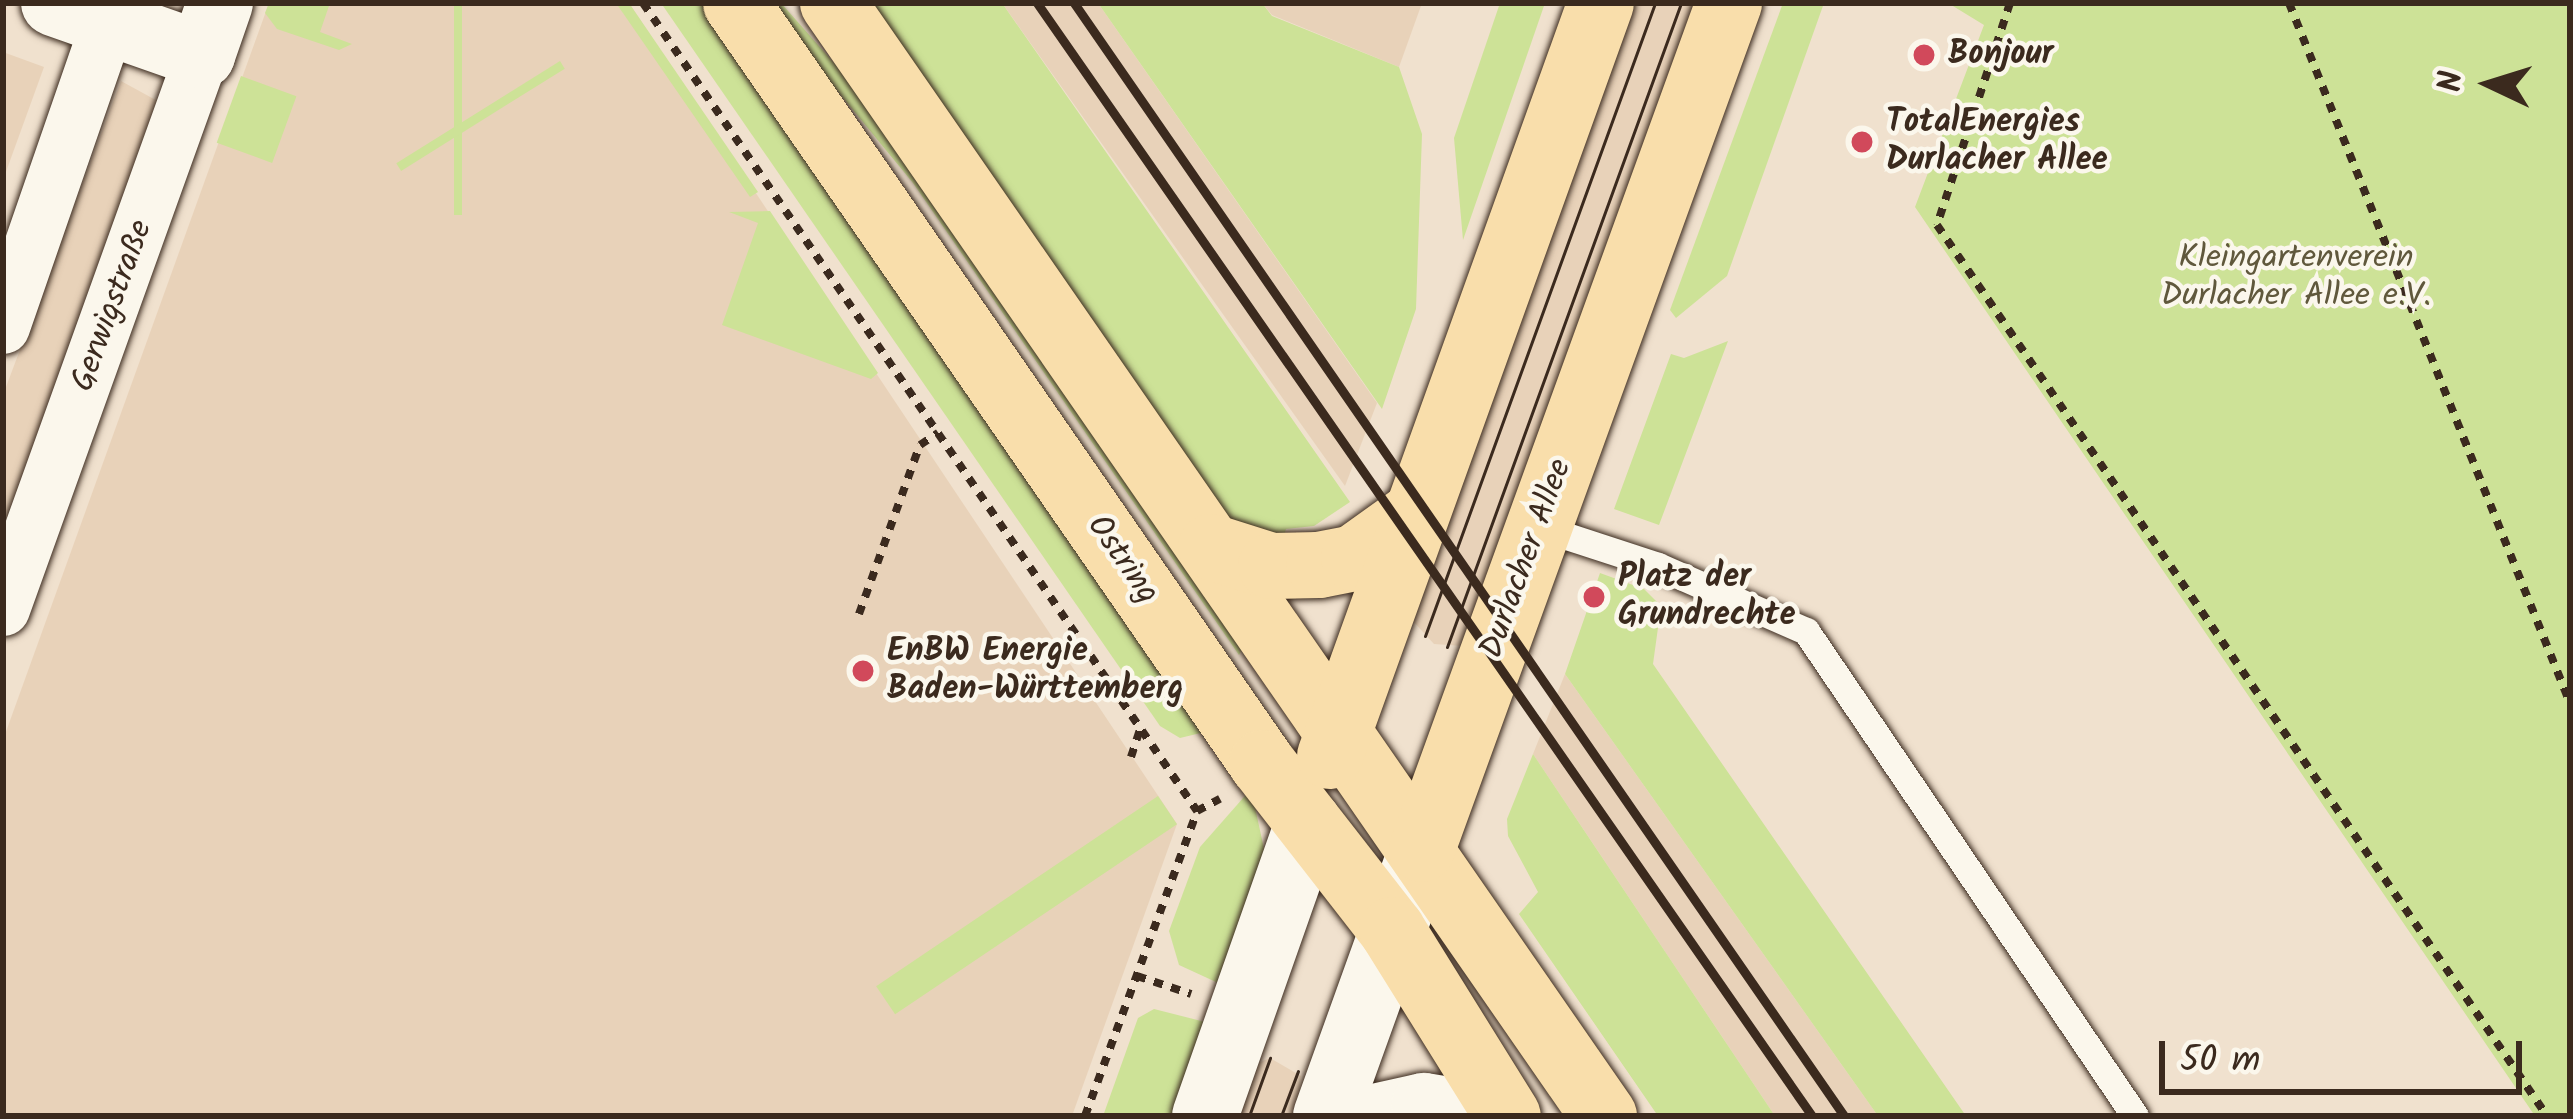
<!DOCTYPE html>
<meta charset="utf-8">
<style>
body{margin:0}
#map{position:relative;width:2573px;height:1119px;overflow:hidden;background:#f0e1ce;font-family:Kalam,sans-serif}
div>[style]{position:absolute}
.built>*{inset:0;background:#e8d2b9}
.green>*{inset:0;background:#cde297;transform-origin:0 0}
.path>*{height:8px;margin-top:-4px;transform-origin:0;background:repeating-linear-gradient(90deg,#3b2a1e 0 9px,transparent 0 18px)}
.roads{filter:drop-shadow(0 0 3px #3b2a1e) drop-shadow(0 0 3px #3b2a1e)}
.lane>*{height:27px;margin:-13.5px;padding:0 13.5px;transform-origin:13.5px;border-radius:13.5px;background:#fbf7ec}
.street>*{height:54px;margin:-27px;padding:0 27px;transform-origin:27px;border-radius:27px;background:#fbf7ec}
.secondary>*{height:66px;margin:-33px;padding:0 33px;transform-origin:33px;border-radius:33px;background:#fbf7ec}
.primary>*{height:66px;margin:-33px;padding:0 33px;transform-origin:33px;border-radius:33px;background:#f9deab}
.tram>*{height:3px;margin:-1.5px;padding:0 1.5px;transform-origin:1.5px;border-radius:1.5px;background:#3b2a1e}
.rail>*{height:9px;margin:-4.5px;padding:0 4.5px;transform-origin:4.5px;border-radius:4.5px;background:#3b2a1e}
.dots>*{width:33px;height:33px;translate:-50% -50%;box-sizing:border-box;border:6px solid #fbf7ec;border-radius:50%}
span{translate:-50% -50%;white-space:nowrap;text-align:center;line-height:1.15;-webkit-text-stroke:9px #fbf7ec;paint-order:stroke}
.poi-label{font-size:33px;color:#3b2a1e;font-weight:700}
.left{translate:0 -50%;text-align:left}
.park-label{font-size:33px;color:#60583c}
.street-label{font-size:33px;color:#3b2a1e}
.frame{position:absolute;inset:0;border:6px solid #3b2a1e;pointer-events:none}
.north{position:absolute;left:2429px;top:24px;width:120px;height:120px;-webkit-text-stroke:9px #fbf7ec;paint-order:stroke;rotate:274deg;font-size:33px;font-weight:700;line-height:48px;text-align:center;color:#3b2a1e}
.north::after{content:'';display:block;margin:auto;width:42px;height:54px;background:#3b2a1e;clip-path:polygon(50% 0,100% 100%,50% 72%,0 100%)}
.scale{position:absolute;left:2159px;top:1041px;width:363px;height:54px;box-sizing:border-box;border:6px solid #3b2a1e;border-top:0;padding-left:15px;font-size:36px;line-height:42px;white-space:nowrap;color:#3b2a1e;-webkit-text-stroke:9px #fbf7ec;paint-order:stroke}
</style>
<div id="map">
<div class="built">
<i style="clip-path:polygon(269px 3px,629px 3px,1177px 824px,1072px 1116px,3px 1116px,3px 740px)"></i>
<i style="clip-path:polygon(1002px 3px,1098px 3px,1377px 403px,1345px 486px)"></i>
<i style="clip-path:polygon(1262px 3px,1422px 3px,1399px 67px,1272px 15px)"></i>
<i style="clip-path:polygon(1636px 3px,1696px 3px,1463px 646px,1434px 644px,1412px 620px)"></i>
<i style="clip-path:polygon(3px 52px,44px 67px,3px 180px)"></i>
<i style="clip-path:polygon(121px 81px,163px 104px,3px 569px,3px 395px)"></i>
<i style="clip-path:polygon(1565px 674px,1878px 1116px,1775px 1116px,1533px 754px)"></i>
<i style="clip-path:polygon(1270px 1058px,1301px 1076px,1296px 1116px,1233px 1116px,1251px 1066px)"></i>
</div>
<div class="green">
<i style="clip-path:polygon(269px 3px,330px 3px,320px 32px,352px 44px,339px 50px,277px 29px,265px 13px)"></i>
<i style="left:454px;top:3px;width:8px;height:212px"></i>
<i style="clip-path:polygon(616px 3px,629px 3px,758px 192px,750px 197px)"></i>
<i style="clip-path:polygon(661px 3px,710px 3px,1213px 730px,1180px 738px,1160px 726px)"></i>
<i style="clip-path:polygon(765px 3px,781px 3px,894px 131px,1246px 641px,1239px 655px,913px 183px)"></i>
<i style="clip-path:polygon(859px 3px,1002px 3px,1350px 502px,1314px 526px,1286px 529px,1282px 543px,1266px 542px,1219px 513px)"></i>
<i style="clip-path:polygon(1098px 3px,1262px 3px,1272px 16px,1399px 67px,1422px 134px,1416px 309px,1382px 409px)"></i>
<i style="clip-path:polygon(1500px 3px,1545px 3px,1463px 240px,1454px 138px)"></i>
<i style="clip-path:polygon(1783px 3px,1824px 3px,1727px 276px,1676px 318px,1670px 310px)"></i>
<i style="clip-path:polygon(1948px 3px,2570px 3px,2570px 1116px,2535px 1116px,1915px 207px,1984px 25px)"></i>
<i style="left:560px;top:61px;width:9px;height:193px;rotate:58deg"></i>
<i style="left:241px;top:76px;width:59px;height:71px;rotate:20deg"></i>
<i style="clip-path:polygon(770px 211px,878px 373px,871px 379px,722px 325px,758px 223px,729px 212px)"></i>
<i style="clip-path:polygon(1728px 341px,1659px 525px,1614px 509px,1671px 354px,1684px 358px)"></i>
<i style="clip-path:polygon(1600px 573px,1644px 589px,1661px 606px,1653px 664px,1966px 1116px,1878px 1116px,1565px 674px)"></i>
<i style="clip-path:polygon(1533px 754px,1775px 1116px,1658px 1116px,1519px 914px,1538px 892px,1508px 836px,1507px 819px)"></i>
<i style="clip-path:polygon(1251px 789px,1266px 858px,1229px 988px,1179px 965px,1169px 931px,1200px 847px)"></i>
<i style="left:1158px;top:796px;width:34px;height:340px;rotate:56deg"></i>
<i style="clip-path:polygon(1154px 1009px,1217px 1025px,1183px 1116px,1103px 1116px,1138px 1018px)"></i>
</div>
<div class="path">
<i style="left:643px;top:3px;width:980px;rotate:55.56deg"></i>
<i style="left:2010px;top:3px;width:234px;rotate:108.2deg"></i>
<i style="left:1937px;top:225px;width:1080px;rotate:55.6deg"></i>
<i style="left:2289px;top:3px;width:754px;rotate:68.13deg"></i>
<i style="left:859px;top:614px;width:180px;rotate:-70.2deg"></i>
<i style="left:920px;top:445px;width:22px;rotate:-34deg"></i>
<i style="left:1131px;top:757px;width:28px;rotate:-72deg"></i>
<i style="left:1137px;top:976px;width:57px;rotate:18.4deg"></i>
<i style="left:1085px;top:1116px;width:325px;rotate:-69.8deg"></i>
<i style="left:1197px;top:811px;width:26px;rotate:-28deg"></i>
</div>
<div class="roads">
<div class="lane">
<i style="left:1539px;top:527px;width:125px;rotate:18.1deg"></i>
<i style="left:1658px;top:566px;width:162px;rotate:23.7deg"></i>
<i style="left:1806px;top:631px;width:586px;rotate:55.85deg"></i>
</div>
<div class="street">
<i style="left:3px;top:327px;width:322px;rotate:-70.9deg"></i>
<i style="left:3px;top:609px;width:589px;rotate:-70.24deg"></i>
</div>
<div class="secondary">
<i style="left:54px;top:3px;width:157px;rotate:19.4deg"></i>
<i style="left:202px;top:55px;width:55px;rotate:-70.9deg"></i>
<i style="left:1205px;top:1116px;width:311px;rotate:-70.6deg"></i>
<i style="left:1326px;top:1116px;width:284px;rotate:-70.2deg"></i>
<i style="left:1379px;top:1116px;width:46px;rotate:-12.5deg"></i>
<i style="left:1424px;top:1106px;width:62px;rotate:9.3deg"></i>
</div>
<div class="primary">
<i style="left:736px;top:3px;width:924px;rotate:55.31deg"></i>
<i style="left:1262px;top:763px;width:212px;rotate:52.1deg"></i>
<i style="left:1392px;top:930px;width:219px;rotate:58.1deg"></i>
<i style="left:833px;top:3px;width:1354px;rotate:55.29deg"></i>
<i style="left:1211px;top:547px;width:63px;rotate:17.6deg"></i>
<i style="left:1271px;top:566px;width:48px;rotate:-1.2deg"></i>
<i style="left:1319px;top:565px;width:36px;rotate:-11deg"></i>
<i style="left:1354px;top:558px;width:69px;rotate:-35.5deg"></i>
<i style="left:1330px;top:756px;width:800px;rotate:-70.21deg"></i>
<i style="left:1422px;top:849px;width:900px;rotate:-70.05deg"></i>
</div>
</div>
<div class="tram">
<i style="left:1425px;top:636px;width:673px;rotate:-70.03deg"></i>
<i style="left:1447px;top:647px;width:685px;rotate:-70.03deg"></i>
<i style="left:1249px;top:1116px;width:62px;rotate:-70.1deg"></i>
<i style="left:1281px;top:1116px;width:48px;rotate:-69.3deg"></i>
</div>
<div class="rail">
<i style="left:1037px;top:3px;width:1356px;rotate:55.15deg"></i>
<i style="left:1074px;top:3px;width:1353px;rotate:55.32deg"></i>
</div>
<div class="dots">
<i style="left:1924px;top:55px;background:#d1495b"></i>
<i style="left:1862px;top:142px;background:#d1495b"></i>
<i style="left:1594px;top:597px;background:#d1495b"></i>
<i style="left:863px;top:671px;background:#d1495b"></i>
</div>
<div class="poi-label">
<span class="left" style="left:1948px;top:55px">Bonjour</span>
<span class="left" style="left:1886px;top:142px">TotalEnergies<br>Durlacher Allee</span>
<span class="left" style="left:1618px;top:597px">Platz der<br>Grundrechte</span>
<span class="left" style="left:887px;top:671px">EnBW Energie<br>Baden-Württemberg</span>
</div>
<div class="park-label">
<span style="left:2296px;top:278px">Kleingartenverein<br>Durlacher Allee e.V.</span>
</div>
<div class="street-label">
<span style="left:113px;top:306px;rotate:-70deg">Gerwigstraße</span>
<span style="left:1527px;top:559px;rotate:-70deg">Durlacher Allee</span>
<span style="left:1122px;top:560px;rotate:55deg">Ostring</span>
</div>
<div class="frame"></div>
<div class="north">N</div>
<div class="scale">50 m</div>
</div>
